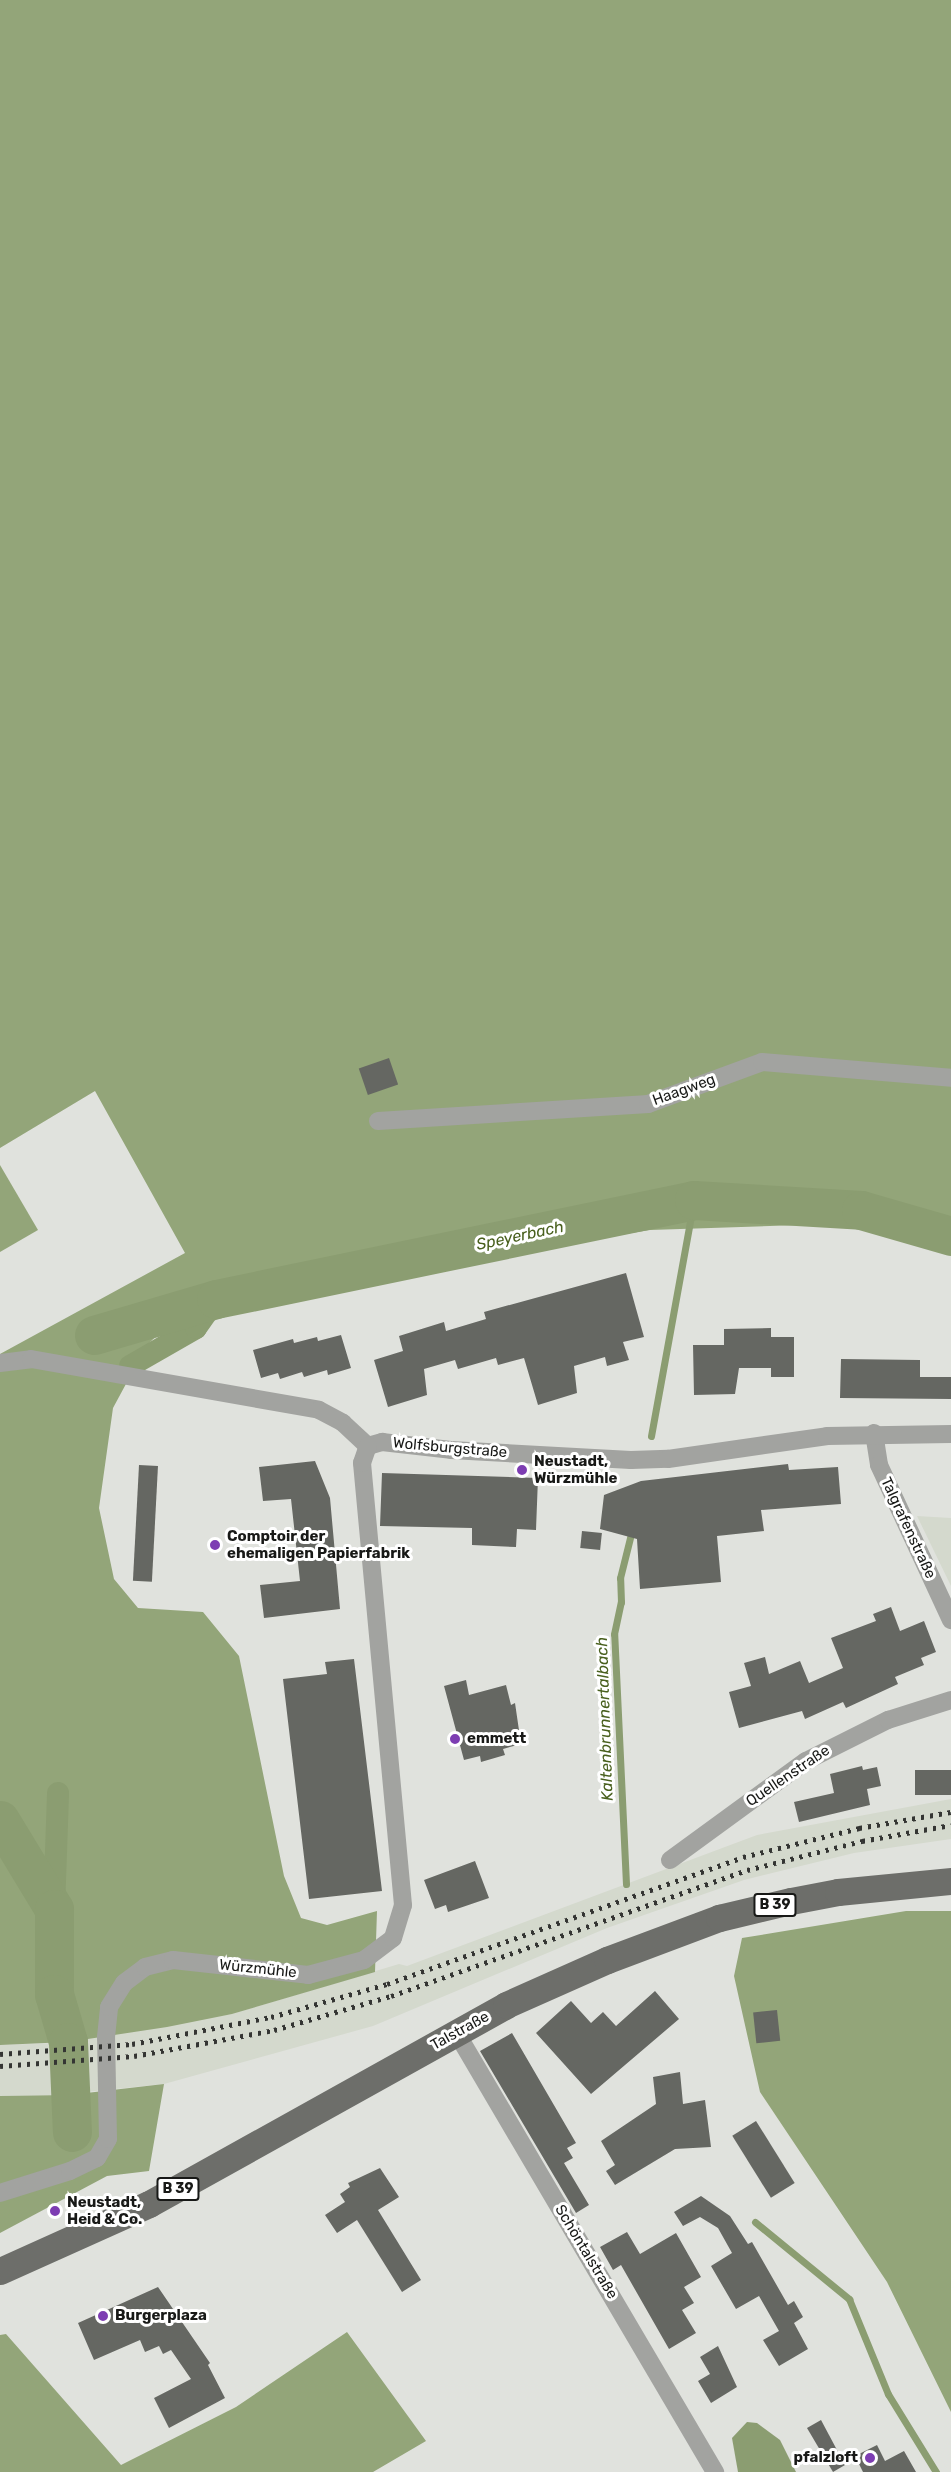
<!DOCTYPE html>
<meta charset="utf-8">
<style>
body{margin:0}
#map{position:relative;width:951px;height:2472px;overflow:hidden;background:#e0e2dd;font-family:Rubik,sans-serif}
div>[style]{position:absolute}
.built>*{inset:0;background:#d4d9cd}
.forest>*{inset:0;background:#93a579}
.water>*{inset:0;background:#8b9d71}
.stream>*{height:7px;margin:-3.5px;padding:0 3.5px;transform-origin:3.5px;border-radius:3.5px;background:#8b9d71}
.canal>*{height:22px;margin:-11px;padding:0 11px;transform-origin:11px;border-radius:11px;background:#8b9d71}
.river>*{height:39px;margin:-19.5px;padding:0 19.5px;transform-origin:19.5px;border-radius:19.5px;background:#8b9d71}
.building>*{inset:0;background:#656762;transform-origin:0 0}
.minor>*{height:18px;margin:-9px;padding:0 9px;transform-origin:9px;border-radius:9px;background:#a2a3a0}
.primary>*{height:27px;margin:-13.5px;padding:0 13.5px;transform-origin:13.5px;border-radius:13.5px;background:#6d6e6a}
.rail>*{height:4.5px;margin-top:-2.25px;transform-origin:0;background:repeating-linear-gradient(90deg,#343533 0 3px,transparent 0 9px)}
.dots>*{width:16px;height:16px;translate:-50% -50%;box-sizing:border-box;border:3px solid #fff;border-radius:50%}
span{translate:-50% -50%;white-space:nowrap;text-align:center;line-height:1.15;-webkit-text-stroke:6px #fff;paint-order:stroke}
.shield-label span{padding:2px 4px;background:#fff;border:2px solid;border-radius:4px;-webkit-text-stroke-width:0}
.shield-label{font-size:14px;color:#181917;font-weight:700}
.street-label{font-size:15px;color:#181917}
.poi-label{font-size:15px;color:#181917;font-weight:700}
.left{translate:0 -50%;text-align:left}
.right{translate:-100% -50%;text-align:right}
.water-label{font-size:16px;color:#49601e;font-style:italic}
</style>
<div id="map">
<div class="built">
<i style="clip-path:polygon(917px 1516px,951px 1518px,951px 1586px)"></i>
<i style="clip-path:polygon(951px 1799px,951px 1839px,854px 1853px,744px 1880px,607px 1928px,373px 2026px,164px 2084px,57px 2095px,0 2096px,0 2045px,55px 2043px,232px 2014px,399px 1964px,407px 1966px,757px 1835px)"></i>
</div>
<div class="forest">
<i style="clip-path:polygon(0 0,951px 0,951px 1220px,650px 1230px,190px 1304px,147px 1345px,113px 1408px,99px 1508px,114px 1579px,138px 1608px,203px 1612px,239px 1656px,284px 1876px,301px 1918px,327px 1925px,377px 1911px,375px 1972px,232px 2014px,167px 2027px,68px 2042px,0 2045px,0 1354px,185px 1253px,95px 1091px,0 1148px)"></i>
<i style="clip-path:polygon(0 1165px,38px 1230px,0 1252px)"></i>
<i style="clip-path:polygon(906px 1911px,951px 1911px,951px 2412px,887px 2282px,760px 2092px,734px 1976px,742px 1938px)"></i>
<i style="clip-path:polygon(164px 2084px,149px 2171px,107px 2176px,0 2233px,0 2096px,69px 2095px)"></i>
<i style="clip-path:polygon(347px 2332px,426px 2441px,373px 2472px,0 2472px,0 2335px,6px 2334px,121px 2465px,236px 2407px)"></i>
</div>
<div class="water">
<i style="clip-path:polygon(747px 2422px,757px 2423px,780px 2440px,796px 2472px,738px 2472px,732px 2438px)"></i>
</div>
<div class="stream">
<i style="left:651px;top:1436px;width:240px;rotate:-79.7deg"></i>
<i style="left:626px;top:1884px;width:250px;rotate:-92.7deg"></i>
<i style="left:614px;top:1634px;width:33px;rotate:-78deg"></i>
<i style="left:621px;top:1602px;width:24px;rotate:-92deg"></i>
<i style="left:620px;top:1578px;width:49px;rotate:-76deg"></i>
<i style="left:755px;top:2222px;width:122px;rotate:39.3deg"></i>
<i style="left:849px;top:2299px;width:103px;rotate:67.7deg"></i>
<i style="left:888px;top:2394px;width:92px;rotate:58.4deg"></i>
</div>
<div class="canal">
<i style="left:130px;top:1366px;width:76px;rotate:-29.9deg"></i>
<i style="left:196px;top:1328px;width:35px;rotate:-55deg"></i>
<i style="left:54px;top:1909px;width:116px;rotate:-88deg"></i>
</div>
<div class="river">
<i style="left:94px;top:1335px;width:127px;rotate:-16.4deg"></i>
<i style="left:216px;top:1299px;width:488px;rotate:-11.7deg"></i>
<i style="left:694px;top:1200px;width:167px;rotate:3.4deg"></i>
<i style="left:861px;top:1210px;width:94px;rotate:16.1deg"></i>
<i style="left:0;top:1820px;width:104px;rotate:58.8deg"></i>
<i style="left:54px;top:1909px;width:85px;rotate:90deg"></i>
<i style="left:54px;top:1994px;width:50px;rotate:73.7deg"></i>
<i style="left:68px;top:2042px;width:90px;rotate:87.5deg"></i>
</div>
<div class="building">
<i style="left:389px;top:1058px;width:28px;height:32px;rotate:71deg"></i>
<i style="clip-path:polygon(626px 1273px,644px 1337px,623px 1342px,629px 1360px,607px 1366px,605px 1357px,574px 1366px,577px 1393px,538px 1405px,524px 1358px,498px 1365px,496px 1358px,458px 1369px,455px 1360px,424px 1369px,427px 1395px,388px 1407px,374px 1360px,403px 1351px,399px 1336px,444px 1322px,446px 1331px,486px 1319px,484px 1312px)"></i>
<i style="clip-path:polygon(771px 1328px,771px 1337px,794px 1337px,794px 1377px,771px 1377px,771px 1368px,739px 1368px,735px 1394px,694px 1395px,693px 1345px,724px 1345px,724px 1329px)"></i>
<i style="clip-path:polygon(341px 1335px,351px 1368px,328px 1375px,327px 1370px,304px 1377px,302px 1372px,280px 1379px,278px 1373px,261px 1378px,253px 1350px,293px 1339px,294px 1343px,317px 1337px,318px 1341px)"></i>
<i style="clip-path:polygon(841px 1359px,920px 1360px,920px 1377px,951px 1377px,951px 1399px,840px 1398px)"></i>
<i style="clip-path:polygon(315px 1461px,330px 1498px,340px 1609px,264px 1618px,260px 1585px,300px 1581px,291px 1499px,263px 1501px,259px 1467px)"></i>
<i style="clip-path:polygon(788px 1464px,789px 1470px,838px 1467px,841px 1504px,761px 1510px,764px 1531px,717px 1536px,721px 1582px,640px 1589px,637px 1539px,600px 1529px,604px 1495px,641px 1481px)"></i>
<i style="left:139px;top:1465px;width:19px;height:116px;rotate:3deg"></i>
<i style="clip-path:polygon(382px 1473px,538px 1478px,536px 1530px,517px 1529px,516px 1547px,472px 1545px,472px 1528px,380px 1526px)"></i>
<i style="left:582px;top:1531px;width:20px;height:17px;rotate:6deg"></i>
<i style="clip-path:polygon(891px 1607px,900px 1631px,924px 1621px,936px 1652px,921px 1658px,924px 1665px,895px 1677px,898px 1684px,846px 1708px,843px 1702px,805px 1719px,802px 1711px,739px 1728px,729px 1692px,751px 1686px,744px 1663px,765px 1657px,769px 1674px,800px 1661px,809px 1683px,843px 1668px,831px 1638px,876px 1621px,873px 1614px)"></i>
<i style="clip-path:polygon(354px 1659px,382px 1891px,309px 1899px,283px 1679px,327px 1674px,325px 1662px)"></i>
<i style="clip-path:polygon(466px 1680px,469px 1695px,506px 1685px,511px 1705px,515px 1703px,521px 1744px,503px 1749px,505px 1755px,481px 1762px,480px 1756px,464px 1760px,444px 1686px)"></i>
<i style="clip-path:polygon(862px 1766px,863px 1770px,877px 1767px,881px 1786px,867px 1789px,870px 1805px,799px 1822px,794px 1802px,834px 1793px,830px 1774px)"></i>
<i style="left:951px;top:1770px;width:25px;height:36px;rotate:90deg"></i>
<i style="clip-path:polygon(475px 1861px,489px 1898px,448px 1912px,446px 1905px,435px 1909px,424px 1880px)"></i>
<i style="clip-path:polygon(655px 1991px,679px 2019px,591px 2094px,536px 2033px,571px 2001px,591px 2023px,603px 2012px,616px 2026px)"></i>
<i style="left:777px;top:2010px;width:31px;height:24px;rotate:84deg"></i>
<i style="clip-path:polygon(512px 2033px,576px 2143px,567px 2148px,573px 2158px,564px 2163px,589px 2205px,576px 2213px,480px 2051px)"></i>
<i style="clip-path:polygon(680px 2072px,683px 2104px,705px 2100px,711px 2147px,675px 2149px,615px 2185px,606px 2171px,615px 2165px,601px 2141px,656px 2104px,653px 2077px)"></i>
<i style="left:756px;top:2121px;width:73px;height:28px;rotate:58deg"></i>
<i style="clip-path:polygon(380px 2168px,399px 2197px,378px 2210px,421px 2280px,402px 2292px,357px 2220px,337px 2233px,325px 2215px,345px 2202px,340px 2194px,350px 2187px,348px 2183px)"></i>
<i style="clip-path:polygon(701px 2196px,730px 2216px,748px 2244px,752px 2242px,788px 2305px,794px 2301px,803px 2317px,794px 2323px,808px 2349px,779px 2366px,763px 2340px,779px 2331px,759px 2296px,736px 2309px,711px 2266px,732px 2253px,718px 2228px,700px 2217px,683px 2226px,674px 2212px)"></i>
<i style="clip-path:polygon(627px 2232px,640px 2254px,676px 2233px,701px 2277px,684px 2287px,694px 2303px,682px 2310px,696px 2333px,669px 2349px,621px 2265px,613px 2270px,600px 2247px)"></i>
<i style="clip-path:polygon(158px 2287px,210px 2363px,208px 2365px,225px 2398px,169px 2428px,154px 2398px,191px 2379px,171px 2350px,163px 2354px,159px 2346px,145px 2352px,140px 2340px,94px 2360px,78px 2323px)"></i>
<i style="clip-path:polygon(718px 2346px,737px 2387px,711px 2403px,698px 2381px,710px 2374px,700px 2357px)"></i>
<i style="clip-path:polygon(821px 2420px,845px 2465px,833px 2472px,807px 2428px)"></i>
<i style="clip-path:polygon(877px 2445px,885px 2461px,904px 2451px,916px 2472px,863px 2472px,855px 2456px)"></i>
</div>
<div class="minor">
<i style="left:378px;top:1121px;width:271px;rotate:-3.6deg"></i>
<i style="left:648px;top:1104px;width:121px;rotate:-20.2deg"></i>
<i style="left:762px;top:1062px;width:190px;rotate:4.8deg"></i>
<i style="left:0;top:1363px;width:31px;rotate:-7deg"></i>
<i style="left:31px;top:1359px;width:292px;rotate:10deg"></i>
<i style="left:319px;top:1410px;width:27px;rotate:28deg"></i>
<i style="left:343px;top:1423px;width:34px;rotate:43deg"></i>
<i style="left:874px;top:1433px;width:32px;rotate:81deg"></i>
<i style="left:879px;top:1465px;width:171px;rotate:65.1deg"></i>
<i style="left:368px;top:1446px;width:15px;rotate:-16deg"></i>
<i style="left:382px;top:1442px;width:69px;rotate:6.6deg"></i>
<i style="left:451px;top:1450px;width:180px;rotate:3.2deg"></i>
<i style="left:631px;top:1460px;width:37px;rotate:-2deg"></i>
<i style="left:668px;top:1459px;width:161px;rotate:-8.2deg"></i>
<i style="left:827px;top:1436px;width:124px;rotate:-0.9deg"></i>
<i style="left:670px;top:1860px;width:168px;rotate:-36.1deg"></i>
<i style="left:806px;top:1761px;width:92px;rotate:-26.6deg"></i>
<i style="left:888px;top:1720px;width:66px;rotate:-17.6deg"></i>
<i style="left:456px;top:2032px;width:511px;rotate:59.52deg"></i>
<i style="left:0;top:2193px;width:73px;rotate:-17.4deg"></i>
<i style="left:70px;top:2171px;width:30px;rotate:-26deg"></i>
<i style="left:97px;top:2158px;width:22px;rotate:-60deg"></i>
<i style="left:108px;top:2139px;width:102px;rotate:-91.1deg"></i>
<i style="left:106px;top:2037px;width:30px;rotate:-84deg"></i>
<i style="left:109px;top:2007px;width:28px;rotate:-58deg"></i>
<i style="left:124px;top:1983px;width:26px;rotate:-37deg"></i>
<i style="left:145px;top:1967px;width:29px;rotate:-14deg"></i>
<i style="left:173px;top:1960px;width:136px;rotate:6.3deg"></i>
<i style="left:308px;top:1975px;width:58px;rotate:-15deg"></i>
<i style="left:364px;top:1960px;width:36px;rotate:-37deg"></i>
<i style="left:393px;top:1938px;width:34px;rotate:-73deg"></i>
<i style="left:403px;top:1905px;width:444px;rotate:-95.3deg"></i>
<i style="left:362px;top:1463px;width:18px;rotate:-71deg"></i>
</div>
<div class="primary">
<i style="left:0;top:2271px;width:163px;rotate:-24.2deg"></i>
<i style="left:149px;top:2204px;width:409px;rotate:-29.1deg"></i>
<i style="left:506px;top:2005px;width:111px;rotate:-24deg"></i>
<i style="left:607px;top:1960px;width:120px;rotate:-20.6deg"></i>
<i style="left:719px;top:1918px;width:74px;rotate:-13.3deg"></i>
<i style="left:791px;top:1901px;width:48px;rotate:-10.8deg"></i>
<i style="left:838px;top:1892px;width:114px;rotate:-5.6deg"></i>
</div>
<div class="rail">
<i style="left:0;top:2054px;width:132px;rotate:-4.3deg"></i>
<i style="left:132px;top:2044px;width:142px;rotate:-11deg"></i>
<i style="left:271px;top:2017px;width:121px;rotate:-15.9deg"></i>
<i style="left:387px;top:1984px;width:378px;rotate:-19.6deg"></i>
<i style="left:743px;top:1857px;width:120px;rotate:-14deg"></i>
<i style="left:859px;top:1828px;width:93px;rotate:-9.9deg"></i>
<i style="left:0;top:2066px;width:134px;rotate:-4.3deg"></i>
<i style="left:134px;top:2056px;width:142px;rotate:-10.5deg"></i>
<i style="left:274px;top:2030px;width:122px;rotate:-16.2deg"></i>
<i style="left:391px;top:1996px;width:378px;rotate:-19.5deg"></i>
<i style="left:747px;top:1870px;width:119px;rotate:-14.2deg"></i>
<i style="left:862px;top:1841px;width:90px;rotate:-10.2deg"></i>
</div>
<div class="dots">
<i style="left:522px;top:1470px;background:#7d3db2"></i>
<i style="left:215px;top:1545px;background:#7d3db2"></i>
<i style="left:455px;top:1739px;background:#7d3db2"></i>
<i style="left:55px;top:2211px;background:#7d3db2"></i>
<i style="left:103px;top:2316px;background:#7d3db2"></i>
<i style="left:870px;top:2458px;background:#7d3db2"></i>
</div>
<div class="shield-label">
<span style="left:775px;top:1905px">B 39</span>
<span style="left:178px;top:2189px">B 39</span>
</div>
<div class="street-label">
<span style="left:684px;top:1090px;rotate:-20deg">Haagweg</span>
<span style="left:450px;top:1448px;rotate:5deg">Wolfsburgstraße</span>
<span style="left:908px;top:1528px;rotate:65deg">Talgrafenstraße</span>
<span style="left:788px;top:1776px;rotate:-34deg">Quellenstraße</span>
<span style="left:258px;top:1969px;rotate:6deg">Würzmühle</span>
<span style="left:460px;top:2031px;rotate:-29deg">Talstraße</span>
<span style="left:586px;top:2252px;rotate:59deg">Schöntalstraße</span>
</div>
<div class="poi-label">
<span class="left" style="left:534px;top:1470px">Neustadt,<br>Würzmühle</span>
<span class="left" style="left:227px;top:1545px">Comptoir der<br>ehemaligen Papierfabrik</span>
<span class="left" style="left:467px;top:1739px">emmett</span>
<span class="left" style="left:67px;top:2211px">Neustadt,<br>Heid &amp; Co.</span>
<span class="left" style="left:115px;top:2316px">Burgerplaza</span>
<span class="right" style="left:858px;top:2458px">pfalzloft</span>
</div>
<div class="water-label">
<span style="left:520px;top:1236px;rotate:-12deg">Speyerbach</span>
<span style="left:605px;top:1719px;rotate:-92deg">Kaltenbrunnertalbach</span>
</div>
</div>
